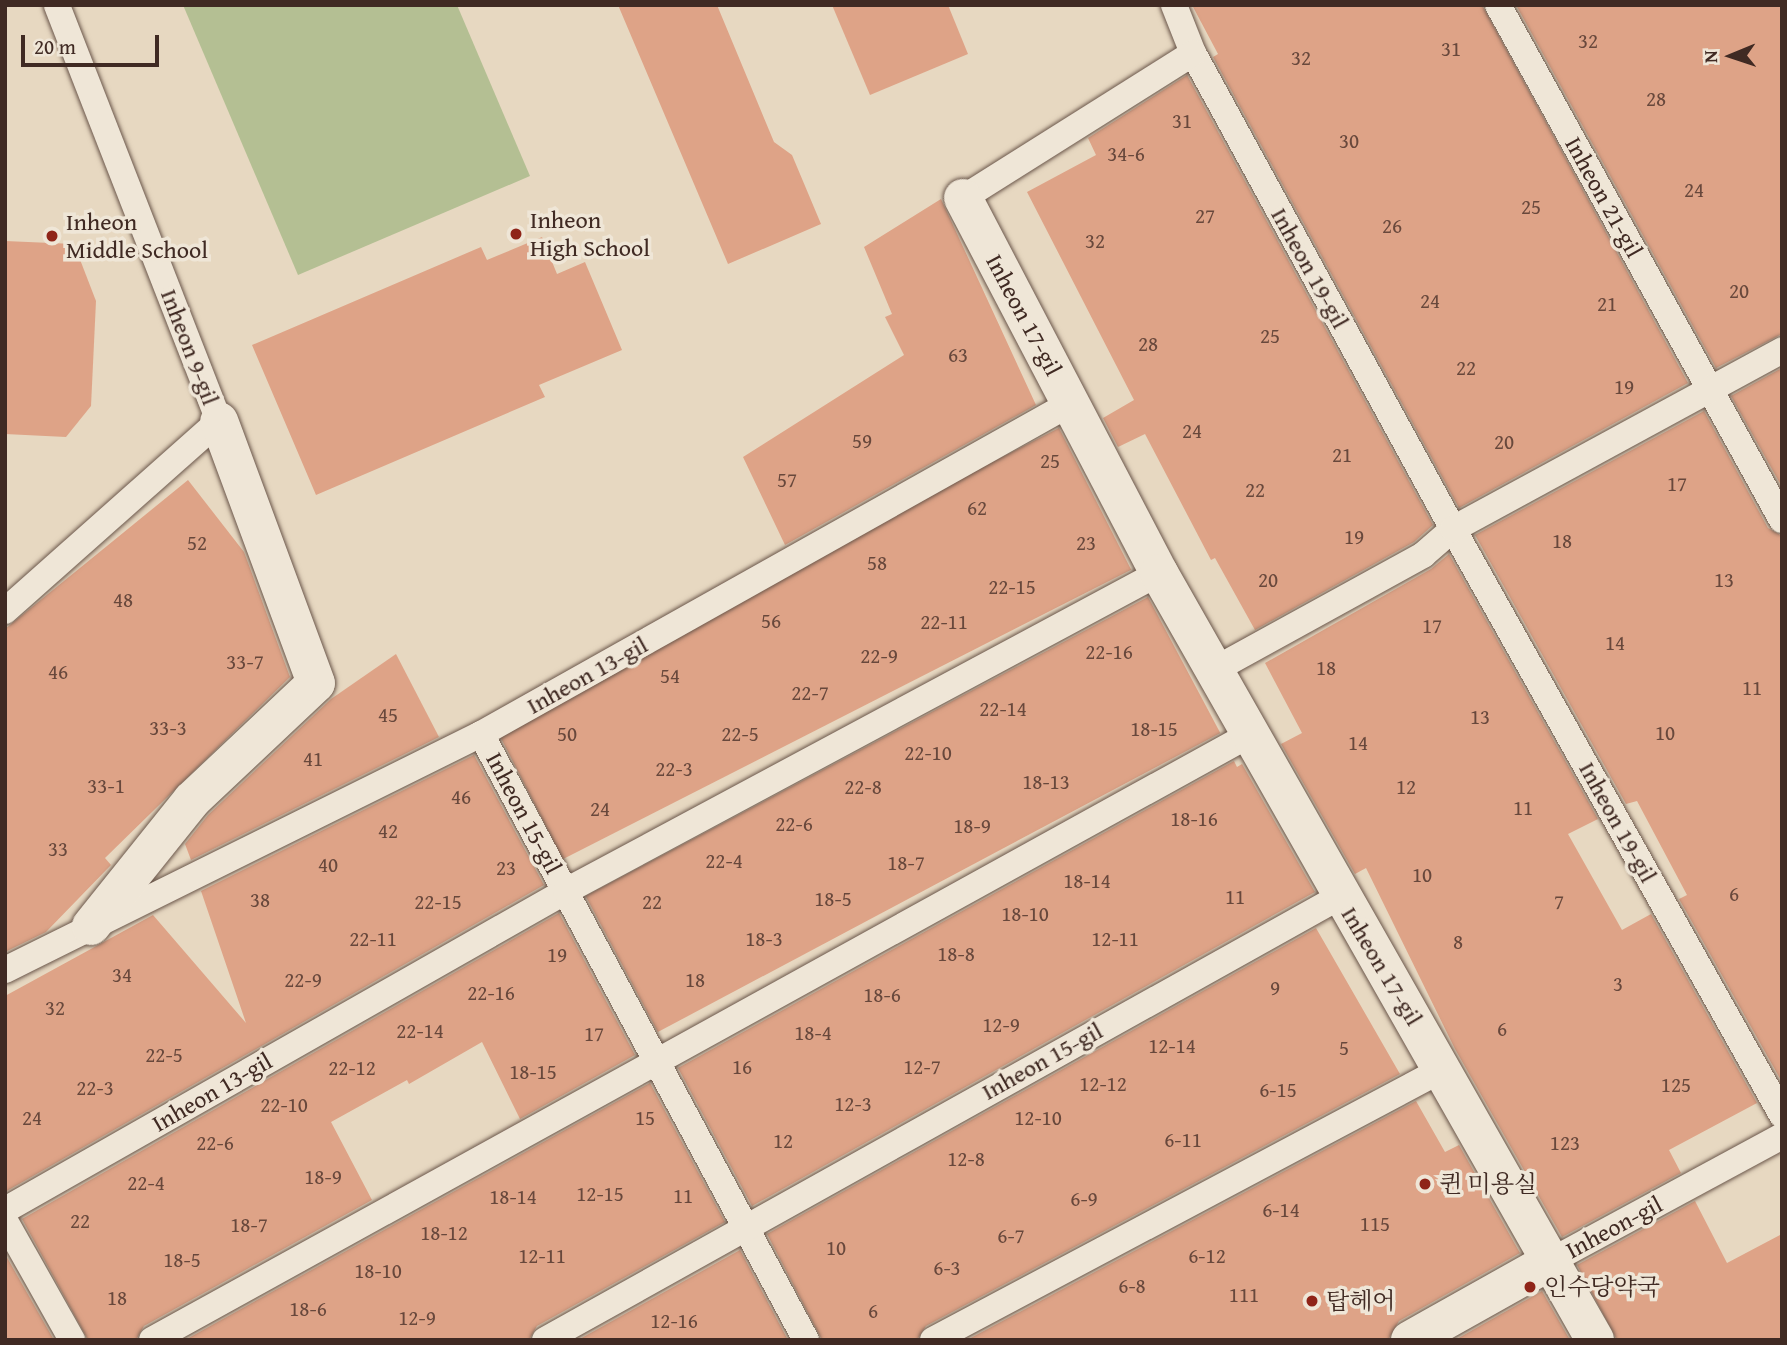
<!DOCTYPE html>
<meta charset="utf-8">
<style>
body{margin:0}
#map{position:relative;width:1787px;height:1345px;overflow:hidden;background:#e7d8c1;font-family:"Gentium Book Plus","Noto Serif KR",serif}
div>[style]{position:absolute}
.green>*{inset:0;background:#b4bf93}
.building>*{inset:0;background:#dea387;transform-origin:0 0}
.roads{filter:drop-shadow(0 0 2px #6a564a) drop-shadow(0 0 2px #6a564a)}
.lane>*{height:26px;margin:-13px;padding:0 13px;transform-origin:13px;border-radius:13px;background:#efe6d7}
.street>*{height:38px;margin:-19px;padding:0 19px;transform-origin:19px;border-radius:19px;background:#efe6d7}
.dots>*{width:19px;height:19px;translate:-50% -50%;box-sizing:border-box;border:4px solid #efe6d7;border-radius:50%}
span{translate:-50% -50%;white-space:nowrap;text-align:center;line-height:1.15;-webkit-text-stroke:7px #efe6d7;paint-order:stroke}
.number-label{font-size:21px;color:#68483c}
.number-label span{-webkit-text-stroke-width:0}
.street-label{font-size:24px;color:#402a23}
.poi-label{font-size:24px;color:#402a23}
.left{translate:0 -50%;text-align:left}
.frame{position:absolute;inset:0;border:7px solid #402a23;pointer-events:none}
.north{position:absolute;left:1696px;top:21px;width:70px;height:70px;-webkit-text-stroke:5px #efe6d7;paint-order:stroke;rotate:268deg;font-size:19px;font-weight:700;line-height:28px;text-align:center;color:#402a23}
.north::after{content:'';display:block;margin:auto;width:24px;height:32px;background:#402a23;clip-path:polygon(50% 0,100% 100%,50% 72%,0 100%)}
.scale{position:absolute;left:21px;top:35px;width:138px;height:32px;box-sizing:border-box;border:4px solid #402a23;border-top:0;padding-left:9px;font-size:21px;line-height:24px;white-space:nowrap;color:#402a23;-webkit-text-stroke:5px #efe6d7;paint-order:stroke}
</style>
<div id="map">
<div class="green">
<i style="clip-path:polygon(183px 5px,457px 5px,530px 176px,298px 275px)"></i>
</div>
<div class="building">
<i style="clip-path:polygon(618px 5px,717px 5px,774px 142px,792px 155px,821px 224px,728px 264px)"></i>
<i style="clip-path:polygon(832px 5px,948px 5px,968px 54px,870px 95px)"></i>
<i style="clip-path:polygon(1192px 5px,1482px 5px,1688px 383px,1459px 508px,1213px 57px,1218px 54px)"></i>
<i style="clip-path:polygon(1516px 5px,1782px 5px,1782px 334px,1716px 368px)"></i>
<i style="clip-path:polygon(1187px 75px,1433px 525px,1414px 542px,1255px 630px,1215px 558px,1211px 560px,1145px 434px,1118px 447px,1103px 418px,1134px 400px,1027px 192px,1096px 155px,1088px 138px)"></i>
<i style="clip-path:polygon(941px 199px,1036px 405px,785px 545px,743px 457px,904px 355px,885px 317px,892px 314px,864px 247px)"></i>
<i style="clip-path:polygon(542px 237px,557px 274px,585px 262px,622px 350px,539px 385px,545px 397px,316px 495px,252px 345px,481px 247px,487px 260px)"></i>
<i style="clip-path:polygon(5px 241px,74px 244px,96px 301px,91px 406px,66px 437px,5px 434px)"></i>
<i style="clip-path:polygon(1782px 368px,1782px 487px,1731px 396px)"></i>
<i style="clip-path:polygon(1704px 411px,1768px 528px,1782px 536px,1782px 1082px,1679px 899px,1687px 895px,1637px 801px,1626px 804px,1475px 535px)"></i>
<i style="left:1059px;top:428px;width:159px;height:638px;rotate:63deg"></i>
<i style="clip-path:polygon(188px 480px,244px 552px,290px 677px,105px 858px,111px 865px,46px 932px,5px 952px,5px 629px)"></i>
<i style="clip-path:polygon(1449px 554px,1598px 819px,1568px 834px,1622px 930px,1651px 914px,1757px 1103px,1669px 1150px,1681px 1173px,1562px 1237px,1455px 1049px,1366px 868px,1355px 874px,1281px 744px,1302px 733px,1265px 663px,1431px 569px)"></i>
<i style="left:1148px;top:597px;width:154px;height:637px;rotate:62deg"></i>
<i style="clip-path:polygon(396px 654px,439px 737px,191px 860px,185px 844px,208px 815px,331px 699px)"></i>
<i style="clip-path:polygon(474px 755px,544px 885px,5px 1192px,5px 996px,153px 915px,246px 1023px,201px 891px)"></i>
<i style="clip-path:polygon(1234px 761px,1237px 767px,1242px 764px,1315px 892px,752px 1206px,678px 1068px)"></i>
<i style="clip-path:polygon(559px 913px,635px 1055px,520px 1119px,482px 1042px,409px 1084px,407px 1080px,331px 1122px,372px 1200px,144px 1326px,136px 1340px,88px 1340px,22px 1219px)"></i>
<i style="clip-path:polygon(1316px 928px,1400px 1074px,926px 1326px,917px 1340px,822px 1340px,767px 1234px)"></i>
<i style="clip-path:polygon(650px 1083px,725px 1222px,537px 1326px,529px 1340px,185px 1340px)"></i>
<i style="clip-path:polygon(1416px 1101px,1445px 1152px,1459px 1145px,1520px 1253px,1399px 1321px,1388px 1340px,967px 1340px)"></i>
<i style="clip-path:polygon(1695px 1201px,1727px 1263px,1782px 1234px,1782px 1340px,1617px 1340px,1577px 1265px)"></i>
<i style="clip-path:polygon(740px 1250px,788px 1340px,578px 1340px)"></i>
<i style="clip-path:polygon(5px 1254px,54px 1340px,5px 1340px)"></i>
<i style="clip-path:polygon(1542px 1291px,1570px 1340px,1455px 1340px)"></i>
</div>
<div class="roads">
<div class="lane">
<i style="left:1174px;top:5px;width:52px;rotate:68.4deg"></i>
<i style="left:1193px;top:53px;width:542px;rotate:61.36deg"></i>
<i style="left:1453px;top:529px;width:672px;rotate:60.69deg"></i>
<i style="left:1498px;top:5px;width:588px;rotate:61.13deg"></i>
<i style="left:963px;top:198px;width:272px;rotate:-32.2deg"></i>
<i style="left:5px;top:611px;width:286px;rotate:-41.6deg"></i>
<i style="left:219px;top:421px;width:446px;rotate:-111.3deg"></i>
<i style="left:1214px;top:670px;width:239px;rotate:-28.8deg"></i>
<i style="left:1423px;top:555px;width:40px;rotate:-41deg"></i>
<i style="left:1453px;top:529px;width:375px;rotate:-28.5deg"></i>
<i style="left:481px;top:734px;width:688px;rotate:61.8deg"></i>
<i style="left:5px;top:970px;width:531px;rotate:-26.37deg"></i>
<i style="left:481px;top:734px;width:677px;rotate:-29.29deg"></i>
<i style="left:5px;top:1210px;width:645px;rotate:-29.62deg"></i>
<i style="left:566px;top:891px;width:673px;rotate:-28.2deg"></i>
<i style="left:5px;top:1221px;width:137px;rotate:60.6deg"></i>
<i style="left:1551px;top:1261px;width:263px;rotate:-28.4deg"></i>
<i style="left:152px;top:1340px;width:1253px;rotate:-28.88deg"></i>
<i style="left:545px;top:1340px;width:911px;rotate:-29.15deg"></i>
<i style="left:933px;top:1340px;width:578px;rotate:-27.98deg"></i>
</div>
<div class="street">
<i style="left:963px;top:198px;width:423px;rotate:62.4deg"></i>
<i style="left:1159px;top:573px;width:882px;rotate:60.38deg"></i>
<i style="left:91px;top:926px;width:161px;rotate:-51.3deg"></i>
<i style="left:192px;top:800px;width:170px;rotate:-43.3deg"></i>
<i style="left:316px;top:683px;width:279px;rotate:-110.3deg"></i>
<i style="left:1410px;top:1340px;width:162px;rotate:-29.3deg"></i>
</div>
</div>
<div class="dots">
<i style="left:516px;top:234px;background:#8f2418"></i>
<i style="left:52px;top:236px;background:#8f2418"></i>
<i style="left:1425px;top:1184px;background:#8f2418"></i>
<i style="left:1530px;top:1287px;background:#8f2418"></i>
<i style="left:1312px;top:1301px;background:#8f2418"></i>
</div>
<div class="number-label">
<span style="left:1588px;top:41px">32</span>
<span style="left:1451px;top:49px">31</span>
<span style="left:1301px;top:58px">32</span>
<span style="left:1656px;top:99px">28</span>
<span style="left:1182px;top:121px">31</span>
<span style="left:1349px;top:141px">30</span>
<span style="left:1126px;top:154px">34-6</span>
<span style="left:1694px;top:190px">24</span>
<span style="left:1531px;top:207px">25</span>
<span style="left:1205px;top:216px">27</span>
<span style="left:1392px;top:226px">26</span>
<span style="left:1095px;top:241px">32</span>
<span style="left:1739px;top:291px">20</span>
<span style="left:1430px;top:301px">24</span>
<span style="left:1607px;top:304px">21</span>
<span style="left:1270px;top:336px">25</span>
<span style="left:1148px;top:344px">28</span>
<span style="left:958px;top:355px">63</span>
<span style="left:1466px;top:368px">22</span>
<span style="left:1624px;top:387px">19</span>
<span style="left:1192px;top:431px">24</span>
<span style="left:862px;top:441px">59</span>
<span style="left:1504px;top:442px">20</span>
<span style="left:1342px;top:455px">21</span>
<span style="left:1050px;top:461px">25</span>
<span style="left:787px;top:480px">57</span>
<span style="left:1677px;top:484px">17</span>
<span style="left:1255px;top:490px">22</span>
<span style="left:977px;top:508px">62</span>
<span style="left:1354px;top:537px">19</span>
<span style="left:1562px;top:541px">18</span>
<span style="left:197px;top:543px">52</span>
<span style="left:1086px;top:543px">23</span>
<span style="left:877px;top:563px">58</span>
<span style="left:1268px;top:580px">20</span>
<span style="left:1724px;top:580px">13</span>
<span style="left:1012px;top:587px">22-15</span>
<span style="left:123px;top:600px">48</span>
<span style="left:771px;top:621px">56</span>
<span style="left:944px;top:622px">22-11</span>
<span style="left:1432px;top:626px">17</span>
<span style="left:1615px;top:643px">14</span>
<span style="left:1109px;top:652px">22-16</span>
<span style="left:879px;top:656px">22-9</span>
<span style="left:245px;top:662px">33-7</span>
<span style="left:1326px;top:668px">18</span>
<span style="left:58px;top:672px">46</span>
<span style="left:670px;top:676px">54</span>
<span style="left:1752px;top:688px">11</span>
<span style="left:810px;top:693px">22-7</span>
<span style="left:1003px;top:709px">22-14</span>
<span style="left:388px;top:715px">45</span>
<span style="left:1480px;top:717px">13</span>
<span style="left:168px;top:728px">33-3</span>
<span style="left:1154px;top:729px">18-15</span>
<span style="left:1665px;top:733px">10</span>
<span style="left:567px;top:734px">50</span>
<span style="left:740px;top:734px">22-5</span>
<span style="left:1358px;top:743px">14</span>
<span style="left:928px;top:753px">22-10</span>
<span style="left:313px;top:759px">41</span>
<span style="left:674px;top:769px">22-3</span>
<span style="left:1046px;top:782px">18-13</span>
<span style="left:106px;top:786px">33-1</span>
<span style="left:863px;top:787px">22-8</span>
<span style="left:1406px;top:787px">12</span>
<span style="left:461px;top:797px">46</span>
<span style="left:1523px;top:808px">11</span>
<span style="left:600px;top:809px">24</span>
<span style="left:1194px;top:819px">18-16</span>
<span style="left:794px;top:824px">22-6</span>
<span style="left:972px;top:826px">18-9</span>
<span style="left:388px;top:831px">42</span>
<span style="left:58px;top:849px">33</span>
<span style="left:724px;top:861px">22-4</span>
<span style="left:906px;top:863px">18-7</span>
<span style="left:328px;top:865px">40</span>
<span style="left:506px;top:868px">23</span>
<span style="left:1422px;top:875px">10</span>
<span style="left:1087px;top:881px">18-14</span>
<span style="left:1734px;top:894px">6</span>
<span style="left:1235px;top:897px">11</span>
<span style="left:833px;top:899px">18-5</span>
<span style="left:260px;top:900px">38</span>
<span style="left:438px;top:902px">22-15</span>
<span style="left:652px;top:902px">22</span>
<span style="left:1559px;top:902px">7</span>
<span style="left:1025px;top:914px">18-10</span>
<span style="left:373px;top:939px">22-11</span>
<span style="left:764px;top:939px">18-3</span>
<span style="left:1115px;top:939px">12-11</span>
<span style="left:1458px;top:942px">8</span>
<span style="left:956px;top:954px">18-8</span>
<span style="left:557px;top:955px">19</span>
<span style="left:122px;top:975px">34</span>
<span style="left:303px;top:980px">22-9</span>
<span style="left:695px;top:980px">18</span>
<span style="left:1618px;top:984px">3</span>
<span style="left:1275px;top:988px">9</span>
<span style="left:491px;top:993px">22-16</span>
<span style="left:882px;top:995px">18-6</span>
<span style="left:55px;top:1008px">32</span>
<span style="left:1001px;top:1025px">12-9</span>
<span style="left:1502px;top:1029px">6</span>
<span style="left:420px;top:1031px">22-14</span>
<span style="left:813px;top:1033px">18-4</span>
<span style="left:594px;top:1034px">17</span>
<span style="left:1172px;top:1046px">12-14</span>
<span style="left:1344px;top:1048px">5</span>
<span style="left:164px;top:1055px">22-5</span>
<span style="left:742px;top:1067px">16</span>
<span style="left:922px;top:1067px">12-7</span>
<span style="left:352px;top:1068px">22-12</span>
<span style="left:533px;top:1072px">18-15</span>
<span style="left:1103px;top:1084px">12-12</span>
<span style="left:1676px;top:1085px">125</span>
<span style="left:95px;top:1088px">22-3</span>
<span style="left:1278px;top:1090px">6-15</span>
<span style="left:853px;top:1104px">12-3</span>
<span style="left:284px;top:1105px">22-10</span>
<span style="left:32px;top:1118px">24</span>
<span style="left:645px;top:1118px">15</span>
<span style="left:1038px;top:1118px">12-10</span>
<span style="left:1183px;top:1140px">6-11</span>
<span style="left:783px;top:1141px">12</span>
<span style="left:215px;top:1143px">22-6</span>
<span style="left:1565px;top:1143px">123</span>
<span style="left:966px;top:1159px">12-8</span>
<span style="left:323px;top:1177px">18-9</span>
<span style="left:146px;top:1183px">22-4</span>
<span style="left:600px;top:1194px">12-15</span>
<span style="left:683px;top:1196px">11</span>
<span style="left:513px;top:1197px">18-14</span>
<span style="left:1084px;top:1199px">6-9</span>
<span style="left:1281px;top:1210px">6-14</span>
<span style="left:80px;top:1221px">22</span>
<span style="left:1375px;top:1224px">115</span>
<span style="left:249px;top:1225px">18-7</span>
<span style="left:444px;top:1233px">18-12</span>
<span style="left:1011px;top:1236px">6-7</span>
<span style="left:836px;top:1248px">10</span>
<span style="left:542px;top:1256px">12-11</span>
<span style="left:1207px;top:1256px">6-12</span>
<span style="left:182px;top:1260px">18-5</span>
<span style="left:947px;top:1268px">6-3</span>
<span style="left:378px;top:1271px">18-10</span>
<span style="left:1132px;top:1286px">6-8</span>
<span style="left:1244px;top:1295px">111</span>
<span style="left:117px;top:1298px">18</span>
<span style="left:308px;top:1309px">18-6</span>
<span style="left:873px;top:1311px">6</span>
<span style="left:417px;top:1318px">12-9</span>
<span style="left:674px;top:1321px">12-16</span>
</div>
<div class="street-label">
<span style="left:1604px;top:197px;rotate:61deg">Inheon 21-gil</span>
<span style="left:1310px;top:268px;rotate:61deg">Inheon 19-gil</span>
<span style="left:1024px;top:315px;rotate:62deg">Inheon 17-gil</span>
<span style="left:190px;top:347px;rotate:69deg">Inheon 9-gil</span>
<span style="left:587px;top:675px;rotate:-29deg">Inheon 13-gil</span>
<span style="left:524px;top:813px;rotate:62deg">Inheon 15-gil</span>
<span style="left:1618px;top:822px;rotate:61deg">Inheon 19-gil</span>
<span style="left:1382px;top:966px;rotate:59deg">Inheon 17-gil</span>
<span style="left:1042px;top:1061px;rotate:-29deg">Inheon 15-gil</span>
<span style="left:212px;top:1092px;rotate:-30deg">Inheon 13-gil</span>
<span style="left:1614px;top:1227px;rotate:-28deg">Inheon-gil</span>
</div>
<div class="poi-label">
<span class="left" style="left:530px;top:234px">Inheon<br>High School</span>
<span class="left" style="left:66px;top:236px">Inheon<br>Middle School</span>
<span class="left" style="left:1439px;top:1184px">퀸 미용실</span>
<span class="left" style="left:1544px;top:1287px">인수당약국</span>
<span class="left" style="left:1326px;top:1301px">탑헤어</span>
</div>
<div class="frame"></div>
<div class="north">N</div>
<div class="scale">20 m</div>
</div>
